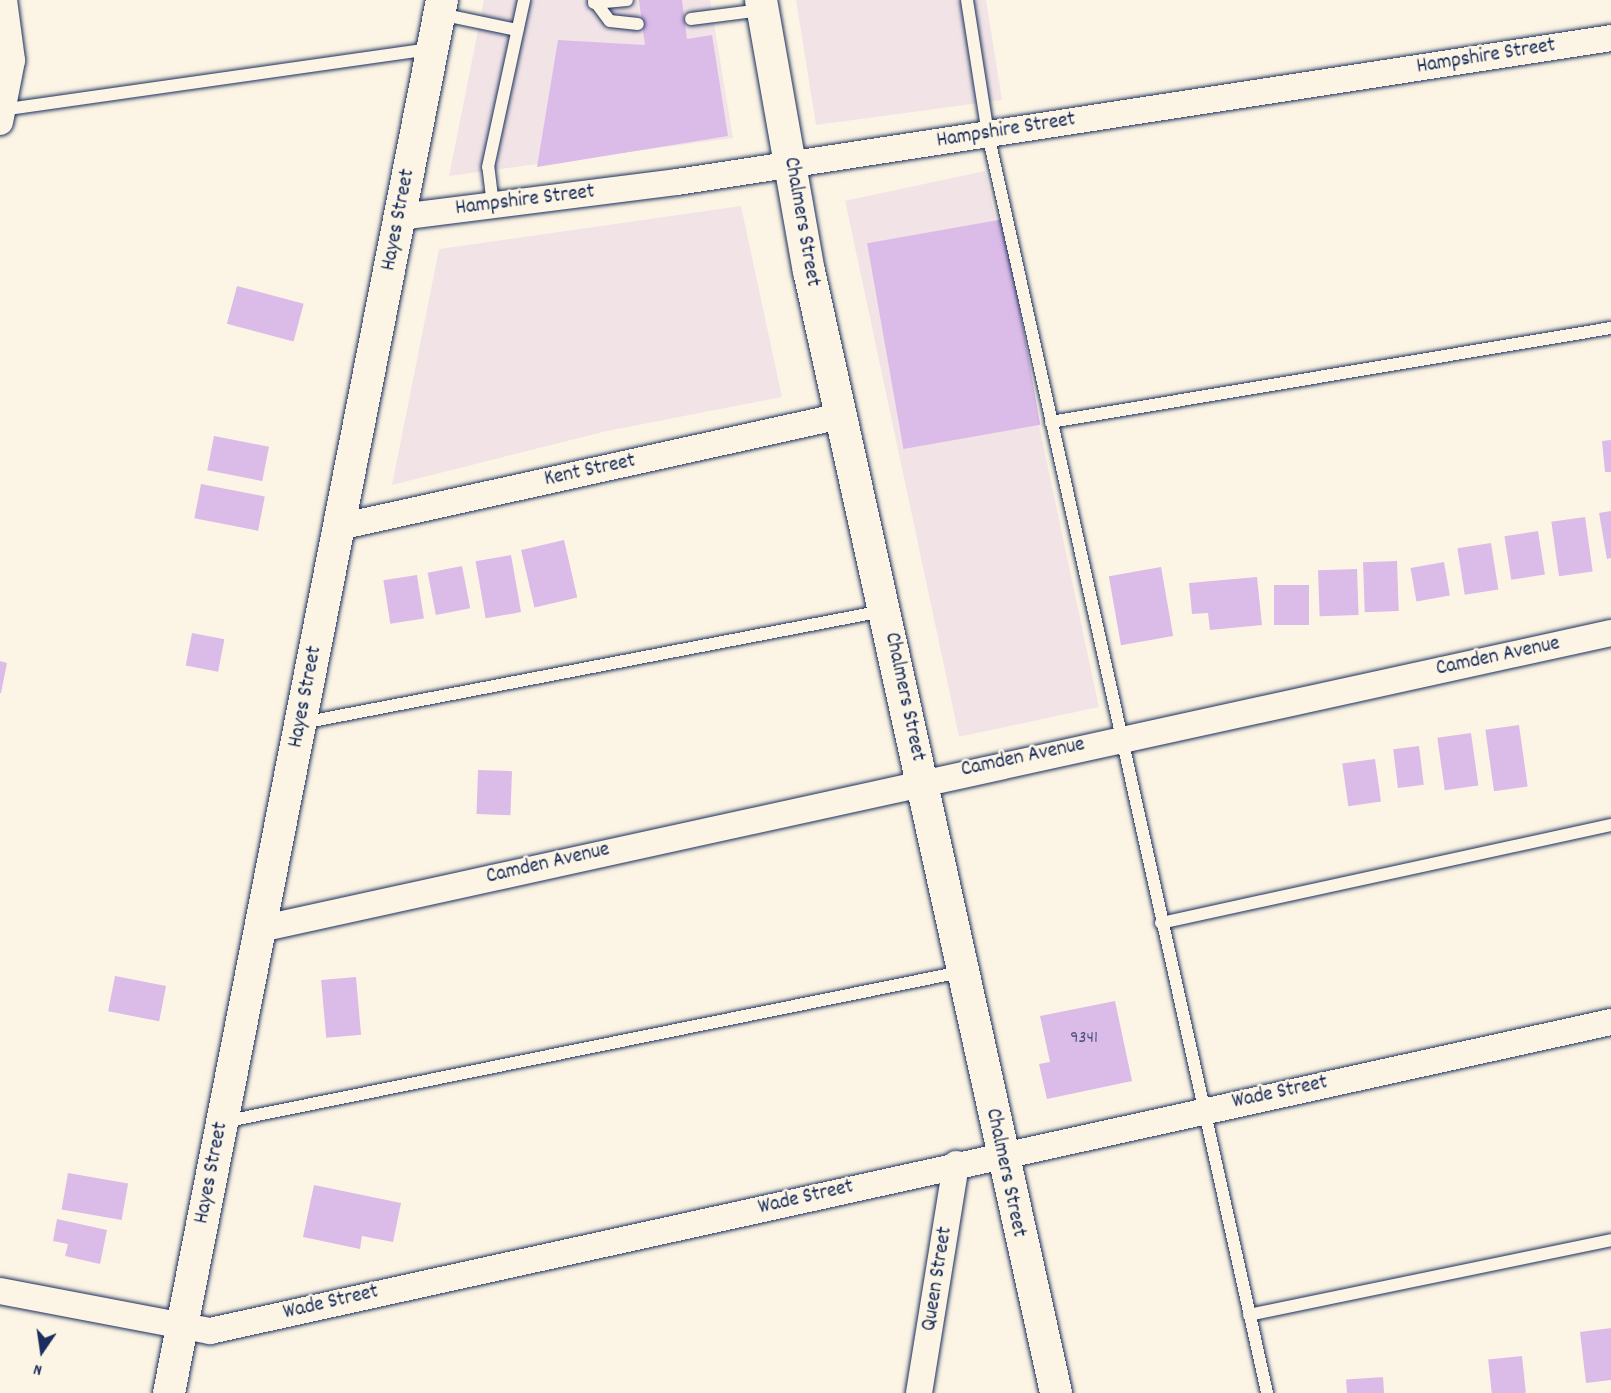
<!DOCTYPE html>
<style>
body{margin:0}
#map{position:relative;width:1611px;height:1393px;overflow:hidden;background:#fcf5e5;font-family:Dekko,sans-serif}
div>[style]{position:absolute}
.built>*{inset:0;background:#f2e4e6;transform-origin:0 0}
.building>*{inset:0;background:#dbbbe8;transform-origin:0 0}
.roads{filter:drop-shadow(0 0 2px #1b2f5e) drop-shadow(0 0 2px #1b2f5e)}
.service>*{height:12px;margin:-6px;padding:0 6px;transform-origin:6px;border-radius:6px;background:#fcf5e5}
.minor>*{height:26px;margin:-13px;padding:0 13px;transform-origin:13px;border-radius:13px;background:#fcf5e5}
.tertiary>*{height:32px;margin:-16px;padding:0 16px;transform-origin:16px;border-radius:16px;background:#fcf5e5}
span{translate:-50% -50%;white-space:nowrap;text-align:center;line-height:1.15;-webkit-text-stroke:5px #fcf5e5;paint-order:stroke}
.number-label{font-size:18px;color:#4b5280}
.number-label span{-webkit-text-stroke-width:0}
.street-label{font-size:21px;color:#1b2f5e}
.north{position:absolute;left:12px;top:1321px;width:60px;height:60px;-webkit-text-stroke:4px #fcf5e5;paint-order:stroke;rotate:193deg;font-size:16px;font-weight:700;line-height:24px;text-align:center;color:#1b2f5e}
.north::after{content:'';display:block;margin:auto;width:21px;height:27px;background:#1b2f5e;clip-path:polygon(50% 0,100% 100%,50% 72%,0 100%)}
</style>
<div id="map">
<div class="built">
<i style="clip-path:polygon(484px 0,710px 0,733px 138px,449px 176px)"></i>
<i style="clip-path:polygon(796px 0,986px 0,1002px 100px,816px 125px)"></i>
<i style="left:985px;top:171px;width:548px;height:143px;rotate:78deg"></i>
<i style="clip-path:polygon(741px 206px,782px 397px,607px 431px,392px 485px,439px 249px)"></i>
</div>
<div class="building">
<i style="clip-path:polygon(639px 0,682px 0,687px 39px,712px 35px,728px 136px,537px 167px,558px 40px,645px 45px)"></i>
<i style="left:1004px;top:219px;width:209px;height:139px;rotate:80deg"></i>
<i style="left:237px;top:286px;width:69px;height:39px;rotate:15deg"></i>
<i style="left:214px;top:436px;width:56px;height:35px;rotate:11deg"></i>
<i style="clip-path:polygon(1611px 440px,1611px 472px,1605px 472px,1602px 441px)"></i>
<i style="left:201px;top:484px;width:65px;height:35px;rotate:11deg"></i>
<i style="clip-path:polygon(1611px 511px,1611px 558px,1607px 559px,1599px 513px)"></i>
<i style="left:1585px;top:517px;width:55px;height:34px;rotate:82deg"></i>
<i style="left:1538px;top:531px;width:44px;height:34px;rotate:81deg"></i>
<i style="left:564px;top:540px;width:59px;height:44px;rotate:77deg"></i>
<i style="left:1491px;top:543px;width:47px;height:34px;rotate:81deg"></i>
<i style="left:511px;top:555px;width:58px;height:36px;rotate:80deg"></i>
<i style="left:1397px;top:561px;width:50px;height:34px;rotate:88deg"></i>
<i style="left:1444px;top:562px;width:34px;height:34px;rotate:80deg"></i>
<i style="left:462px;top:566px;width:43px;height:35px;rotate:79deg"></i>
<i style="left:1161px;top:567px;width:70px;height:53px;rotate:80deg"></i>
<i style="left:1357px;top:569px;width:46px;height:39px;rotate:88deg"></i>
<i style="left:417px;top:575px;width:44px;height:34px;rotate:81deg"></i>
<i style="clip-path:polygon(1257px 577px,1262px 625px,1210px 630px,1208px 613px,1192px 614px,1189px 583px)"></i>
<i style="left:1274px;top:585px;width:35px;height:40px"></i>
<i style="left:192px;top:633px;width:33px;height:33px;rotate:11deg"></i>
<i style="clip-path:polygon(0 661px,7px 663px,1px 693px,0 693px)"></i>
<i style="left:1519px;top:725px;width:62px;height:34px;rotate:82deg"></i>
<i style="left:1471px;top:733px;width:53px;height:34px;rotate:82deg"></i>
<i style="left:1419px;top:746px;width:39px;height:26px;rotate:83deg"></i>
<i style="left:1375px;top:759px;width:43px;height:33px;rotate:82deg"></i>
<i style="left:478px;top:770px;width:34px;height:44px;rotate:2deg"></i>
<i style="left:115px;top:976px;width:52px;height:36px;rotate:11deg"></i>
<i style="left:356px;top:977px;width:58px;height:35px;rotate:85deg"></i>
<i style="clip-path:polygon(1115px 1001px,1132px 1081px,1047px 1099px,1039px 1064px,1050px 1062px,1040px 1016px)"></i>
<i style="left:68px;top:1173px;width:61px;height:37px;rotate:10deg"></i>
<i style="clip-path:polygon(314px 1185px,401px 1203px,393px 1242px,362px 1236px,360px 1249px,303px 1237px)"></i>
<i style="clip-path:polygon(57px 1219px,107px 1230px,100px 1264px,65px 1256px,68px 1244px,53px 1241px)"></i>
<i style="clip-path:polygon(1611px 1328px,1611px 1380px,1586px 1383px,1580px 1332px)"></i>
<i style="left:1522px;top:1356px;width:37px;height:34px;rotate:84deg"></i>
<i style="left:1383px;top:1377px;width:16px;height:37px;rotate:86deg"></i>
</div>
<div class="roads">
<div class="service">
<i style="left:594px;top:0;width:26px;rotate:53deg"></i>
<i style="left:610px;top:21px;width:28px;rotate:6deg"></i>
<i style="left:967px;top:0;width:136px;rotate:81.1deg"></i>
<i style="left:988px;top:134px;width:1290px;rotate:77.5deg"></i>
<i style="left:594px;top:3px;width:33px;rotate:-5deg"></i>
<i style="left:440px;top:14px;width:79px;rotate:11.7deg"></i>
<i style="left:691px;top:19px;width:71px;rotate:-7.3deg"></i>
<i style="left:1px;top:110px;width:435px;rotate:-8.1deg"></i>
<i style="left:493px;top:205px;width:38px;rotate:-97deg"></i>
<i style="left:488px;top:167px;width:171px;rotate:-77.8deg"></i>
<i style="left:1051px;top:422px;width:568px;rotate:-9.53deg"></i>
<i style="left:302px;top:723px;width:592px;rotate:-10.91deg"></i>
<i style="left:1161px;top:923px;width:461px;rotate:-12.3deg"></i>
<i style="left:223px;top:1122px;width:753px;rotate:-11.49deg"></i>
<i style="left:1249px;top:1315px;width:370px;rotate:-11.7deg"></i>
</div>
<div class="minor">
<i style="left:0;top:122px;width:63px;rotate:-79deg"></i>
<i style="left:12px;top:60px;width:61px;rotate:-97.6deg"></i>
<i style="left:400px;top:217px;width:279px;rotate:-7.2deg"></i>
<i style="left:677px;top:182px;width:945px;rotate:-8.76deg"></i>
<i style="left:339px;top:527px;width:514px;rotate:-12.47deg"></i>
<i style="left:260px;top:929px;width:1383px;rotate:-12.36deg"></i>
<i style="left:0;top:1291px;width:214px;rotate:10.8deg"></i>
<i style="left:210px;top:1331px;width:1435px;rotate:-12.44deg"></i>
<i style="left:919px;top:1393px;width:232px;rotate:-80.8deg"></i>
</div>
<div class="tertiary">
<i style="left:761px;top:0;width:275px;rotate:80deg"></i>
<i style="left:809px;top:271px;width:1149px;rotate:77.58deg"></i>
<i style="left:169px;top:1393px;width:1419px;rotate:-78.91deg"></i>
</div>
</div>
<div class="number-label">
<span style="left:1084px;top:1039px">9341</span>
</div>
<div class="street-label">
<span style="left:1486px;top:57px;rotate:-9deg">Hampshire Street</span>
<span style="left:1006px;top:131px;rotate:-9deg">Hampshire Street</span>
<span style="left:525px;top:201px;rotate:-7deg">Hampshire Street</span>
<span style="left:399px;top:220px;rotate:-79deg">Hayes Street</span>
<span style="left:801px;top:222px;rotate:80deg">Chalmers Street</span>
<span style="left:590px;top:471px;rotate:-12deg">Kent Street</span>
<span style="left:1498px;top:657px;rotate:-12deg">Camden Avenue</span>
<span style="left:306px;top:697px;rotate:-79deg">Hayes Street</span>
<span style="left:904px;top:697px;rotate:78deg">Chalmers Street</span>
<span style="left:1023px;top:758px;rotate:-12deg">Camden Avenue</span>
<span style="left:548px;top:864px;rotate:-13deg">Camden Avenue</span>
<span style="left:1280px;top:1093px;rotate:-12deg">Wade Street</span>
<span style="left:212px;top:1173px;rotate:-79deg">Hayes Street</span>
<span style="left:1005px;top:1173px;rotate:78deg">Chalmers Street</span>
<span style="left:806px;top:1198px;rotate:-13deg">Wade Street</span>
<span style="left:938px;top:1279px;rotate:-81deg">Queen Street</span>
<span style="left:331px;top:1303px;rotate:-13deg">Wade Street</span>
</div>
<div class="north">N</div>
</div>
